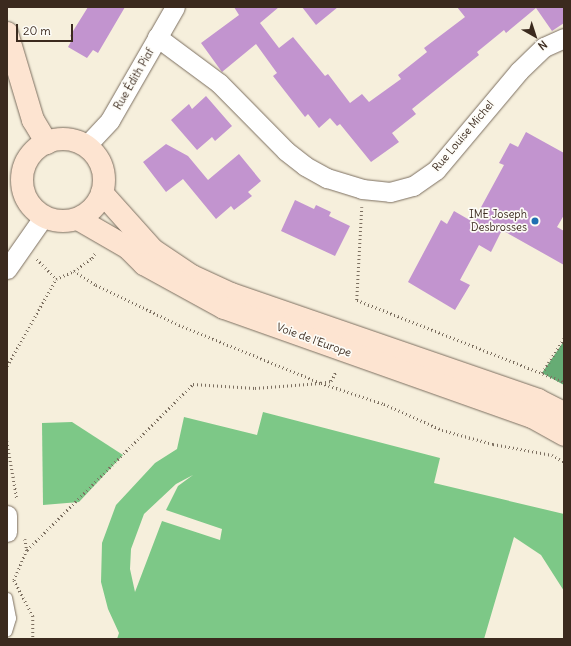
<!DOCTYPE html>
<meta charset="utf-8">
<style>
body{margin:0}
#map{position:relative;width:571px;height:646px;overflow:hidden;background:#f6efdc;font-family:Delius,sans-serif}
div>[style]{position:absolute}
.green>*{inset:0;background:#7dc887}
.forest>*{inset:0;background:#66ac74}
.building>*{inset:0;background:#c294cf}
.path>*{height:2.5px;margin-top:-1.25px;transform-origin:0;background:repeating-linear-gradient(90deg,#7c6f60 0 1px,transparent 0 4px)}
.roads{filter:drop-shadow(0 0 1px #7c6f60) drop-shadow(0 0 1px #7c6f60)}
.lane>*{height:9px;margin:-4.5px;padding:0 4.5px;transform-origin:4.5px;border-radius:4.5px;background:#fff}
.street>*{height:19px;margin:-9.5px;padding:0 9.5px;transform-origin:9.5px;border-radius:9.5px;background:#fff}
.secondary>*{height:22px;margin:-11px;padding:0 11px;transform-origin:11px;border-radius:11px;background:#fde4d1}
.secondary>.ring{margin:-11px;padding:0;box-sizing:content-box;background:none;border:22px solid #fde4d1;border-radius:50%}
.dots>*{width:11px;height:11px;translate:-50% -50%;box-sizing:border-box;border:2px solid #fdfcf7;border-radius:50%}
span{translate:-50% -50%;white-space:nowrap;text-align:center;line-height:1.15;-webkit-text-stroke:3.5px #fdfcf7;paint-order:stroke}
.street-label{font-size:11px;color:#3b2a1e}
.poi-label{font-size:11px;color:#3b2a1e}
.right{translate:-100% -50%;text-align:right}
.frame{position:absolute;inset:0;border:8px solid #3b2a1e;pointer-events:none}
.north{position:absolute;left:515px;top:16px;width:40px;height:40px;-webkit-text-stroke:3px #fdfcf7;paint-order:stroke;rotate:141deg;font-size:11px;font-weight:700;line-height:16px;text-align:center;color:#3b2a1e}
.north::after{content:'';display:block;margin:auto;width:14px;height:18px;background:#3b2a1e;clip-path:polygon(50% 0,100% 100%,50% 72%,0 100%)}
.scale{position:absolute;left:16px;top:24px;width:57px;height:18px;box-sizing:border-box;border:2px solid #3b2a1e;border-top:0;padding-left:5px;font-size:12px;line-height:14px;white-space:nowrap;color:#3b2a1e;-webkit-text-stroke:3px #fdfcf7;paint-order:stroke}
</style>
<div id="map">
<div class="green">
<i style="clip-path:polygon(evenodd,263px 412px,440px 458px,434px 483px,564px 514px,564px 591px,541px 555px,514px 537px,484px 639px,117px 639px,119px 633px,108px 609px,101px 582px,102px 543px,116px 505px,155px 463px,177px 449px,184px 417px,257px 435px,263px 412px,193px 475px,178px 486px,166px 510px,222px 529px,220px 540px,162px 521px,135px 592px,130px 569px,131px 549px,144px 514px,176px 484px,193px 475px)"></i>
<i style="clip-path:polygon(72px 422px,123px 455px,79px 502px,43px 505px,42px 423px)"></i>
</div>
<div class="forest">
<i style="clip-path:polygon(564px 341px,564px 385px,542px 373px)"></i>
</div>
<div class="building">
<i style="clip-path:polygon(88px 7px,125px 7px,98px 53px,93px 50px,87px 58px,68px 47px,73px 38px,70px 36px)"></i>
<i style="clip-path:polygon(234px 7px,279px 7px,260px 23px,279px 48px,293px 37px,325px 76px,328px 74px,350px 103px,362px 94px,369px 102px,401px 79px,398px 75px,427px 52px,424px 48px,465px 17px,457px 7px,564px 7px,564px 23px,552px 31px,536px 8px,506px 33px,504px 30px,477px 52px,479px 55px,412px 109px,416px 114px,392px 133px,399px 142px,371px 162px,340px 124px,337px 126px,330px 118px,319px 128px,308px 114px,305px 117px,273px 76px,277px 73px,256px 44px,222px 72px,201px 43px,239px 15px)"></i>
<i style="clip-path:polygon(302px 7px,338px 7px,316px 25px)"></i>
<i style="clip-path:polygon(206px 96px,232px 126px,215px 141px,212px 137px,197px 150px,171px 120px,189px 104px,192px 109px)"></i>
<i style="clip-path:polygon(526px 132px,564px 153px,564px 215px,557px 227px,564px 231px,564px 265px,502px 230px,491px 252px,479px 245px,460px 280px,470px 285px,455px 310px,408px 282px,441px 220px,447px 224px,454px 211px,473px 222px,504px 165px,499px 163px,510px 143px,518px 147px)"></i>
<i style="clip-path:polygon(166px 144px,188px 156px,208px 180px,239px 154px,261px 181px,248px 192px,252px 196px,234px 210px,231px 206px,216px 219px,183px 179px,166px 192px,143px 162px)"></i>
<i style="clip-path:polygon(295px 200px,314px 209px,316px 205px,331px 212px,329px 216px,350px 226px,335px 256px,281px 231px)"></i>
</div>
<div class="path">
<i style="left:362px;top:207px;width:93px;rotate:93.1deg"></i>
<i style="left:357px;top:300px;width:223px;rotate:21.6deg"></i>
<i style="left:37px;top:259px;width:28px;rotate:46deg"></i>
<i style="left:74px;top:271px;width:26px;rotate:32deg"></i>
<i style="left:96px;top:285px;width:92px;rotate:25.7deg"></i>
<i style="left:179px;top:325px;width:153px;rotate:22.2deg"></i>
<i style="left:321px;top:383px;width:10px;rotate:-11deg"></i>
<i style="left:331px;top:381px;width:11px;rotate:-63deg"></i>
<i style="left:7px;top:366px;width:100px;rotate:-60.6deg"></i>
<i style="left:56px;top:279px;width:20px;rotate:-24deg"></i>
<i style="left:74px;top:271px;width:22px;rotate:-36deg"></i>
<i style="left:92px;top:258px;width:6px;rotate:-59deg"></i>
<i style="left:542px;top:373px;width:41px;rotate:-57.8deg"></i>
<i style="left:7px;top:441px;width:59px;rotate:80.2deg"></i>
<i style="left:25px;top:539px;width:11px;rotate:80deg"></i>
<i style="left:27px;top:550px;width:33px;rotate:113deg"></i>
<i style="left:14px;top:580px;width:41px;rotate:62.2deg"></i>
<i style="left:33px;top:616px;width:23px;rotate:90deg"></i>
<i style="left:27px;top:550px;width:235px;rotate:-45deg"></i>
<i style="left:193px;top:384px;width:62px;rotate:3.7deg"></i>
<i style="left:255px;top:388px;width:66px;rotate:-4.3deg"></i>
<i style="left:321px;top:383px;width:66px;rotate:18.4deg"></i>
<i style="left:384px;top:404px;width:64px;rotate:24.1deg"></i>
<i style="left:442px;top:430px;width:53px;rotate:15.4deg"></i>
<i style="left:493px;top:444px;width:60px;rotate:10.6deg"></i>
<i style="left:552px;top:455px;width:14px;rotate:30deg"></i>
</div>
<div class="roads">
<div class="lane">
<i style="left:7px;top:597px;width:21px;rotate:79deg"></i>
<i style="left:11px;top:618px;width:14px;rotate:107deg"></i>
</div>
<div class="street">
<i style="left:157px;top:37px;width:77px;rotate:36.6deg"></i>
<i style="left:219px;top:83px;width:95px;rotate:45.4deg"></i>
<i style="left:286px;top:151px;width:24px;rotate:38deg"></i>
<i style="left:305px;top:166px;width:25px;rotate:29deg"></i>
<i style="left:327px;top:178px;width:37px;rotate:17deg"></i>
<i style="left:362px;top:189px;width:28px;rotate:6deg"></i>
<i style="left:390px;top:192px;width:24px;rotate:-15deg"></i>
<i style="left:413px;top:186px;width:28px;rotate:-35deg"></i>
<i style="left:436px;top:170px;width:129px;rotate:-50deg"></i>
<i style="left:519px;top:71px;width:35px;rotate:-44deg"></i>
<i style="left:544px;top:47px;width:22px;rotate:-24deg"></i>
<i style="left:86px;top:146px;width:35px;rotate:-47deg"></i>
<i style="left:110px;top:120px;width:130px;rotate:-60.1deg"></i>
<i style="left:7px;top:269px;width:65px;rotate:-55.1deg"></i>
<i style="left:7px;top:515px;width:17px;rotate:90deg"></i>
</div>
<div class="secondary">
<i style="left:7px;top:33px;width:91px;rotate:73.4deg"></i>
<i style="left:33px;top:120px;width:27px;rotate:59deg"></i>
<i class="ring" style="left:22px;top:139px;width:60px;height:60px"></i>
<i style="left:102px;top:193px;width:76px;rotate:48.2deg"></i>
<i style="left:153px;top:250px;width:47px;rotate:33.7deg"></i>
<i style="left:192px;top:276px;width:43px;rotate:24.8deg"></i>
<i style="left:231px;top:294px;width:325px;rotate:19deg"></i>
<i style="left:538px;top:400px;width:29px;rotate:27deg"></i>
<i style="left:78px;top:219px;width:58px;rotate:30.1deg"></i>
<i style="left:128px;top:248px;width:23px;rotate:45deg"></i>
<i style="left:144px;top:264px;width:91px;rotate:28.8deg"></i>
<i style="left:224px;top:308px;width:327px;rotate:19.5deg"></i>
<i style="left:532px;top:417px;width:37px;rotate:29deg"></i>
</div>
</div>
<div class="dots">
<i style="left:535px;top:221px;background:#1f6fb2"></i>
</div>
<div class="street-label">
<span style="left:134px;top:79px;rotate:-60deg">Rue Édith Piaf</span>
<span style="left:463px;top:136px;rotate:-50deg">Rue Louise Michel</span>
<span style="left:314px;top:340px;rotate:20deg">Voie de l'Europe</span>
</div>
<div class="poi-label">
<span class="right" style="left:527px;top:221px">IME Joseph<br>Desbrosses</span>
</div>
<div class="frame"></div>
<div class="north">N</div>
<div class="scale">20 m</div>
</div>
